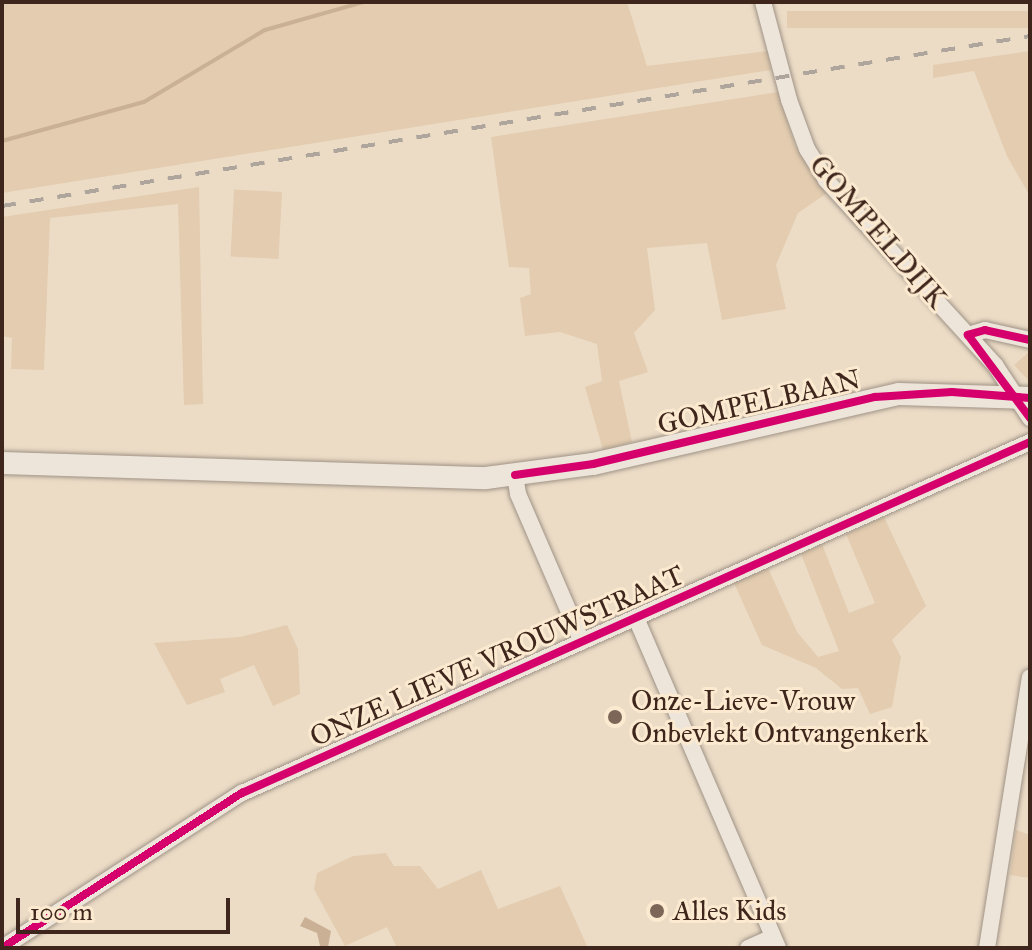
<!DOCTYPE html>
<style>
body{margin:0}
#map{position:relative;width:1032px;height:950px;overflow:hidden;background:#ecdcc6;font-family:"IM FELL Great Primer",serif}
div>[style]{position:absolute}
.green>*{inset:0;background:#e3ccaf;transform-origin:0 0}
.water>*{inset:0;background:#cab196}
.stream>*{height:4px;margin:-2px;padding:0 2px;transform-origin:2px;border-radius:2px;background:#cab196}
.roads{filter:drop-shadow(0 0 2px #9f9386) drop-shadow(0 0 2px #9f9386)}
.street>*{height:16px;margin:-8px;padding:0 8px;transform-origin:8px;border-radius:8px;background:#eee5da}
.secondary>*{height:22px;margin:-11px;padding:0 11px;transform-origin:11px;border-radius:11px;background:#eee5da}
.rail>*{height:4px;margin-top:-2px;transform-origin:0;background:repeating-linear-gradient(90deg,#aea69c 0 14px,transparent 0 28px)}
.cycleway>*{height:8px;margin:-4px;padding:0 4px;transform-origin:4px;border-radius:4px;background:#d6006c}
.dots>*{width:22px;height:22px;translate:-50% -50%;box-sizing:border-box;border:4px solid #fcead0;border-radius:50%}
span{translate:-50% -50%;white-space:nowrap;text-align:center;line-height:1.15;-webkit-text-stroke:6px #fcead0;paint-order:stroke}
.street-label{font-size:28px;color:#3f261c}
.poi-label{font-size:28px;color:#3f261c}
.left{translate:0 -50%;text-align:left}
.frame{position:absolute;inset:0;border:4px solid #3f261c;pointer-events:none}
.scale{position:absolute;left:16px;top:898px;width:214px;height:36px;box-sizing:border-box;border:4px solid #3f261c;border-top:0;padding-left:10px;font-size:24px;line-height:28px;white-space:nowrap;color:#3f261c;-webkit-text-stroke:6px #fcead0;paint-order:stroke}
</style>
<div id="map">
<div class="green">
<i style="clip-path:polygon(2px 2px,627px 2px,647px 66px,767px 51px,771px 70px,2px 193px)"></i>
<i style="left:1030px;top:11px;width:17px;height:243px;rotate:90deg"></i>
<i style="clip-path:polygon(1030px 51px,1030px 196px,1007px 156px,974px 71px,933px 78px,933px 65px)"></i>
<i style="clip-path:polygon(778px 92px,795px 146px,827px 193px,798px 213px,776px 265px,786px 309px,722px 320px,707px 243px,647px 248px,655px 310px,634px 333px,648px 372px,619px 381px,632px 442px,603px 450px,585px 387px,602px 381px,597px 344px,560px 332px,525px 336px,520px 298px,531px 294px,529px 268px,509px 267px,491px 137px)"></i>
<i style="clip-path:polygon(199px 187px,203px 404px,184px 405px,178px 204px,50px 218px,44px 370px,11px 369px,12px 338px,2px 336px,2px 217px)"></i>
<i style="left:282px;top:192px;width:67px;height:48px;rotate:93deg"></i>
<i style="clip-path:polygon(1030px 351px,1030px 382px,1014px 365px)"></i>
<i style="clip-path:polygon(884px 517px,926px 606px,892px 640px,901px 657px,892px 707px,870px 714px,858px 688px,842px 689px,816px 668px,762px 645px,734px 583px,768px 568px,797px 632px,818px 657px,839px 651px,801px 554px,822px 544px,849px 613px,875px 603px,846px 534px)"></i>
<i style="clip-path:polygon(287px 625px,298px 649px,300px 694px,273px 706px,254px 665px,220px 679px,225px 692px,187px 705px,154px 643px,240px 637px)"></i>
<i style="clip-path:polygon(1016px 830px,1030px 835px,1030px 878px,1010px 875px)"></i>
<i style="clip-path:polygon(386px 853px,394px 866px,420px 866px,438px 889px,481px 870px,498px 909px,560px 886px,588px 948px,397px 948px,387px 927px,345px 946px,314px 889px,317px 873px,353px 856px)"></i>
</div>
<div class="water">
<i style="clip-path:polygon(305px 917px,331px 931px,328px 947px,320px 946px,317px 933px,300px 926px)"></i>
</div>
<div class="stream">
<i style="left:2px;top:141px;width:147px;rotate:-15.4deg"></i>
<i style="left:144px;top:102px;width:141px;rotate:-30.8deg"></i>
<i style="left:265px;top:30px;width:102px;rotate:-15.9deg"></i>
</div>
<div class="roads">
<div class="street">
<i style="left:763px;top:2px;width:101px;rotate:75.1deg"></i>
<i style="left:789px;top:100px;width:52px;rotate:69.8deg"></i>
<i style="left:807px;top:149px;width:36px;rotate:58deg"></i>
<i style="left:826px;top:180px;width:251px;rotate:47.6deg"></i>
<i style="left:995px;top:365px;width:64px;rotate:56.6deg"></i>
<i style="left:968px;top:335px;width:18px;rotate:-16deg"></i>
<i style="left:985px;top:330px;width:46px;rotate:12.5deg"></i>
<i style="left:515px;top:475px;width:19px;rotate:81deg"></i>
<i style="left:518px;top:494px;width:161px;rotate:66.6deg"></i>
<i style="left:636px;top:618px;width:359px;rotate:66.7deg"></i>
<i style="left:2px;top:948px;width:286px;rotate:-32.9deg"></i>
<i style="left:242px;top:793px;width:863px;rotate:-24.01deg"></i>
<i style="left:748px;top:948px;width:27px;rotate:-24deg"></i>
<i style="left:987px;top:948px;width:274px;rotate:-81deg"></i>
</div>
<div class="secondary">
<i style="left:2px;top:463px;width:484px;rotate:1.8deg"></i>
<i style="left:486px;top:478px;width:108px;rotate:-7.5deg"></i>
<i style="left:593px;top:464px;width:314px;rotate:-12.9deg"></i>
<i style="left:899px;top:394px;width:131px;rotate:1.7deg"></i>
</div>
</div>
<div class="rail">
<i style="left:2px;top:206px;width:1042px;rotate:-9.39deg"></i>
</div>
<div class="cycleway">
<i style="left:1030px;top:340px;width:46px;rotate:-167.5deg"></i>
<i style="left:985px;top:330px;width:18px;rotate:164deg"></i>
<i style="left:968px;top:335px;width:104px;rotate:53.2deg"></i>
<i style="left:515px;top:475px;width:79px;rotate:-8deg"></i>
<i style="left:593px;top:464px;width:290px;rotate:-13.4deg"></i>
<i style="left:875px;top:397px;width:77px;rotate:-3.7deg"></i>
<i style="left:952px;top:392px;width:78px;rotate:4.4deg"></i>
<i style="left:2px;top:948px;width:286px;rotate:-32.9deg"></i>
<i style="left:242px;top:793px;width:863px;rotate:-24.01deg"></i>
</div>
<div class="dots">
<i style="left:615px;top:717px;background:#7c6658"></i>
<i style="left:657px;top:911px;background:#7c6658"></i>
</div>
<div class="street-label">
<span style="left:878px;top:232px;rotate:49deg">GOMPELDIJK</span>
<span style="left:759px;top:402px;rotate:-13deg">GOMPELBAAN</span>
<span style="left:497px;top:656px;rotate:-24deg">ONZE LIEVE VROUWSTRAAT</span>
</div>
<div class="poi-label">
<span class="left" style="left:631px;top:717px">Onze-Lieve-Vrouw<br>Onbevlekt Ontvangenkerk</span>
<span class="left" style="left:673px;top:911px">Alles Kids</span>
</div>
<div class="frame"></div>
<div class="scale">100 m</div>
</div>
